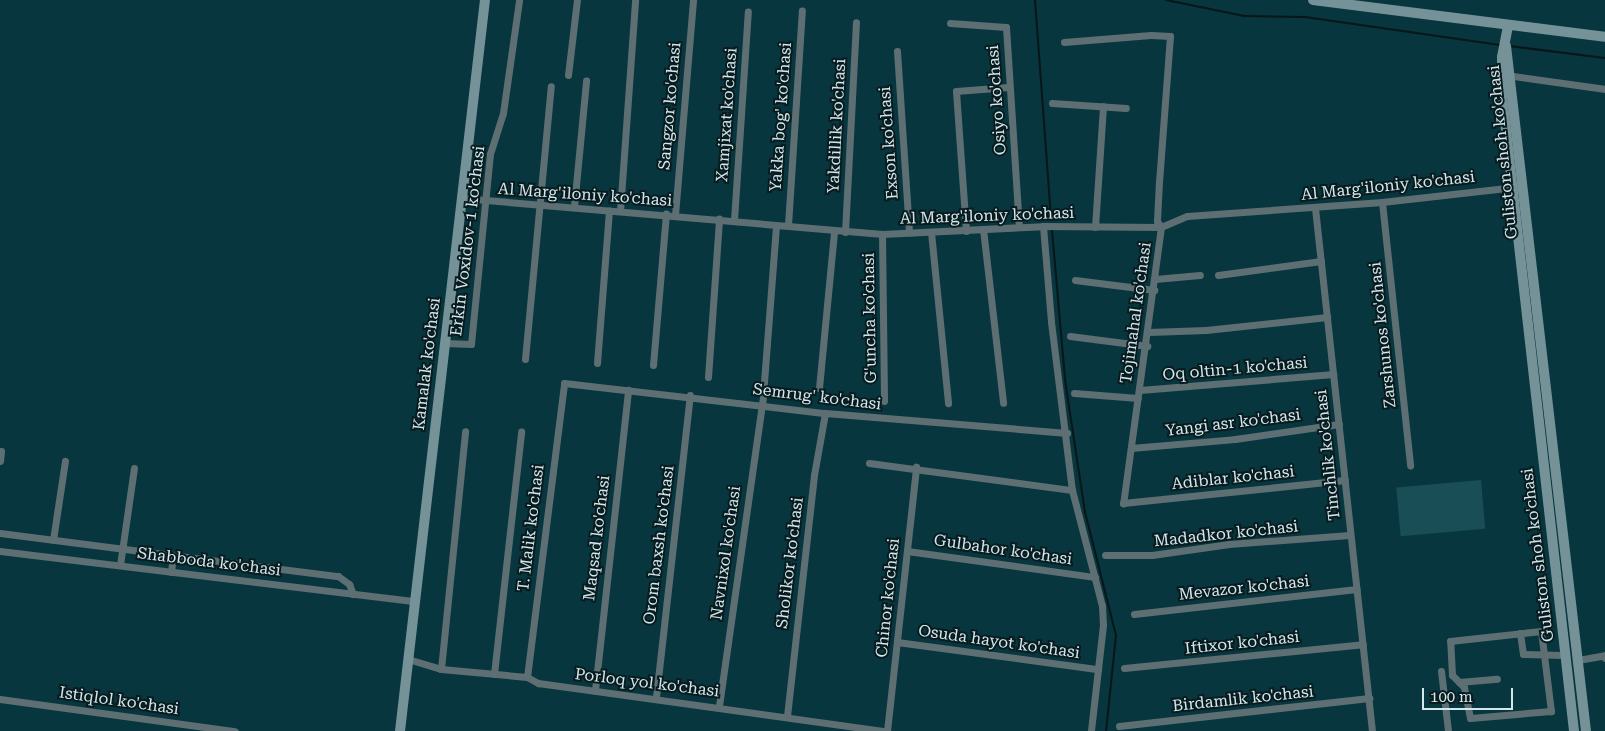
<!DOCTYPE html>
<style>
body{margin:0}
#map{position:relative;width:1605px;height:731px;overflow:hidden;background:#07363e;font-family:"Roboto Serif",serif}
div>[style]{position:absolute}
.green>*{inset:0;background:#1a4e57;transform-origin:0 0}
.stream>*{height:2px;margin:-1px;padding:0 1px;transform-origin:1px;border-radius:1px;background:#081618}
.minor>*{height:7px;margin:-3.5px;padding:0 3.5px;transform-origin:3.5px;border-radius:3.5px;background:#5d6f73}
.secondary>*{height:10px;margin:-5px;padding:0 5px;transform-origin:5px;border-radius:5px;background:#759298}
span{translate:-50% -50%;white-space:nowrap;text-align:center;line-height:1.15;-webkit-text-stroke:4px #091b1e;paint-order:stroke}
.street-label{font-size:16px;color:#d2e8ed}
.scale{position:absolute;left:1422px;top:688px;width:91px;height:22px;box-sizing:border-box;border:2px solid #d2e8ed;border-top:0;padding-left:6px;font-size:15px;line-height:18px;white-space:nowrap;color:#d2e8ed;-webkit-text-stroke:4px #091b1e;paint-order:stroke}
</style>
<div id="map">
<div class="green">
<i style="left:1481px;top:480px;width:49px;height:85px;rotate:85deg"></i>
</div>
<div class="stream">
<i style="left:1035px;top:0;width:220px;rotate:85.8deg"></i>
<i style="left:1166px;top:0;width:80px;rotate:11.6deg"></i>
<i style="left:1244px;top:16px;width:61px;rotate:0.9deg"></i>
<i style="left:1305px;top:17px;width:197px;rotate:8.2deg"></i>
<i style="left:1509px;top:46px;width:97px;rotate:7.1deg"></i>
<i style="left:1052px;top:230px;width:151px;rotate:85deg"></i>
<i style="left:1065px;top:380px;width:134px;rotate:81.4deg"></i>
<i style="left:1085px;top:512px;width:127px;rotate:75.9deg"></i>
<i style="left:1116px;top:635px;width:97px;rotate:95.9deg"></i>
</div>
<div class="minor">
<i style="left:950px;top:23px;width:56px;rotate:4.1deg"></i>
<i style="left:1006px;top:27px;width:200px;rotate:86.3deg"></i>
<i style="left:1064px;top:42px;width:87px;rotate:-4.6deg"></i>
<i style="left:1151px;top:35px;width:19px;rotate:3deg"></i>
<i style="left:1170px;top:36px;width:145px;rotate:94.3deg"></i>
<i style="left:1159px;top:181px;width:40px;rotate:92.9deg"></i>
<i style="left:1157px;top:221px;width:7px;rotate:56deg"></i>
<i style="left:1161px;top:227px;width:279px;rotate:97.8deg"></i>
<i style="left:1123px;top:503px;width:223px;rotate:-5.9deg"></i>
<i style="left:897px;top:51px;width:182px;rotate:86.2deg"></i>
<i style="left:568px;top:75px;width:76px;rotate:-83.2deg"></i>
<i style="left:1506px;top:75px;width:100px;rotate:8deg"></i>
<i style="left:1052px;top:103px;width:74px;rotate:3.9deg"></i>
<i style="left:462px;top:198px;width:422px;rotate:4.9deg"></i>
<i style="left:882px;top:234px;width:161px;rotate:-2.8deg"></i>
<i style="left:1043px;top:226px;width:118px;rotate:0.5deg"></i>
<i style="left:1161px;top:227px;width:28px;rotate:-23deg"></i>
<i style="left:1187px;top:216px;width:196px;rotate:-4.1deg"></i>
<i style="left:1382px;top:202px;width:134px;rotate:-6.4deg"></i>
<i style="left:1382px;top:202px;width:265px;rotate:83.9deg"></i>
<i style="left:574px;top:206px;width:126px;rotate:-84.5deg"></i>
<i style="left:1315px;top:208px;width:526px;rotate:83.78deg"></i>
<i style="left:620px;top:211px;width:212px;rotate:-85.9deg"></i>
<i style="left:675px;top:215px;width:216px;rotate:-85.2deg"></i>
<i style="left:734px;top:220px;width:209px;rotate:-86.2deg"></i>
<i style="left:788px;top:225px;width:215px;rotate:-86.3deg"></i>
<i style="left:1043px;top:226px;width:96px;rotate:85.2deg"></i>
<i style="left:1051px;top:322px;width:169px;rotate:82.9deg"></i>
<i style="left:1072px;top:490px;width:120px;rotate:75.5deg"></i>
<i style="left:1102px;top:606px;width:19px;rotate:87deg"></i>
<i style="left:1103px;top:625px;width:107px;rotate:96.5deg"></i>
<i style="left:1095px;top:227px;width:121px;rotate:-86.2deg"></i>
<i style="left:983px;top:229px;width:175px;rotate:83.4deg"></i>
<i style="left:966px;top:231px;width:140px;rotate:-94.1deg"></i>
<i style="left:956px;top:91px;width:53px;rotate:-4.3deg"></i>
<i style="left:845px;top:232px;width:210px;rotate:-87deg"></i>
<i style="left:931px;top:232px;width:172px;rotate:84.3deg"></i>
<i style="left:882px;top:234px;width:167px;rotate:89.3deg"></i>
<i style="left:1218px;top:275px;width:104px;rotate:-7.7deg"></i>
<i style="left:1155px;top:279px;width:45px;rotate:-5.1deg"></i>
<i style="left:1075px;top:280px;width:80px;rotate:7.2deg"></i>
<i style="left:1149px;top:332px;width:57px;rotate:-2deg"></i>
<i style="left:1206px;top:330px;width:122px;rotate:-6.1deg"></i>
<i style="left:1070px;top:336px;width:78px;rotate:7.4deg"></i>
<i style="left:445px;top:343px;width:26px;rotate:2deg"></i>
<i style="left:471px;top:344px;width:191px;rotate:-84.3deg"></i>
<i style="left:490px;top:154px;width:43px;rotate:-72.4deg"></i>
<i style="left:503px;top:113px;width:114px;rotate:-81.9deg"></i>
<i style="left:525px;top:359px;width:274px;rotate:-84.6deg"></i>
<i style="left:597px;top:363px;width:153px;rotate:-85.5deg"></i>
<i style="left:653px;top:365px;width:152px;rotate:-85.1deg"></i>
<i style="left:708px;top:377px;width:159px;rotate:-86deg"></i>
<i style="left:819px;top:388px;width:158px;rotate:-84.5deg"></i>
<i style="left:1140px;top:390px;width:194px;rotate:-4.7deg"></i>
<i style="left:1074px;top:393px;width:64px;rotate:4.5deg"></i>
<i style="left:1131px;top:448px;width:104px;rotate:-4.9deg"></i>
<i style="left:1235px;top:439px;width:105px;rotate:-8.2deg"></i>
<i style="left:0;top:461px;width:10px;rotate:-84deg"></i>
<i style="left:869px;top:463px;width:205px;rotate:7.6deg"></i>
<i style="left:0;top:533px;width:341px;rotate:7.3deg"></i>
<i style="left:338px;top:576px;width:14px;rotate:36deg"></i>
<i style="left:349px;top:584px;width:11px;rotate:68deg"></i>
<i style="left:53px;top:540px;width:80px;rotate:-81.4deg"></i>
<i style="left:0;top:551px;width:418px;rotate:6.9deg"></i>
<i style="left:907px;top:551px;width:190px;rotate:7.9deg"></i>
<i style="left:1105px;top:555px;width:47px"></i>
<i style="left:1152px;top:555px;width:78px;rotate:-8.1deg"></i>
<i style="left:1229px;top:544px;width:121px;rotate:-4.3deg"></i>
<i style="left:120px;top:565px;width:98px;rotate:-81.8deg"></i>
<i style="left:171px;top:572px;width:16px;rotate:-83deg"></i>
<i style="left:1134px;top:614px;width:224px;rotate:-6.4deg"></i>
<i style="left:1541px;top:631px;width:81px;rotate:82.9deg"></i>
<i style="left:1551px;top:711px;width:81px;rotate:175.1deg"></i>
<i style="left:1470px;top:718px;width:32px;rotate:-101deg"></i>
<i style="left:1464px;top:687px;width:17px;rotate:-135deg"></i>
<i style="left:1452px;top:675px;width:34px;rotate:-93deg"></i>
<i style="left:1450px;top:641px;width:92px;rotate:-6.3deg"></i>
<i style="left:1520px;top:633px;width:21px;rotate:82deg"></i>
<i style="left:1523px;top:654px;width:41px;rotate:1.4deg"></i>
<i style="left:897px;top:642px;width:203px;rotate:7.7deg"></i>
<i style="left:408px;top:659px;width:34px;rotate:17deg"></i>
<i style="left:441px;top:669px;width:86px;rotate:5.3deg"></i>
<i style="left:527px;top:677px;width:13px;rotate:29deg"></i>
<i style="left:538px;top:683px;width:350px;rotate:7.9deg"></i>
<i style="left:1578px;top:660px;width:27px;rotate:-10deg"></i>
<i style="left:1605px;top:655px;width:3px;rotate:90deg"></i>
<i style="left:1124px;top:668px;width:240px;rotate:-5.7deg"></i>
<i style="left:441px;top:669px;width:239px;rotate:-84.2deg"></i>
<i style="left:1441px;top:671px;width:60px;rotate:83.3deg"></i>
<i style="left:494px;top:674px;width:244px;rotate:-83.6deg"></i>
<i style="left:527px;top:677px;width:296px;rotate:-82.8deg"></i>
<i style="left:564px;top:383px;width:263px;rotate:6.6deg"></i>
<i style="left:825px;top:413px;width:243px;rotate:4.7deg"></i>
<i style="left:1459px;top:682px;width:38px;rotate:-5deg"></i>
<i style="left:595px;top:690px;width:302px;rotate:-83.7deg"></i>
<i style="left:656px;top:697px;width:304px;rotate:-83.6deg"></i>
<i style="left:0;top:699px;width:237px;rotate:7.8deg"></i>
<i style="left:719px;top:706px;width:314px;rotate:-81.9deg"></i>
<i style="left:763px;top:395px;width:170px;rotate:-85.6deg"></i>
<i style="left:787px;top:716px;width:243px;rotate:-83.6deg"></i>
<i style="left:814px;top:475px;width:63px;rotate:-79.9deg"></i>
<i style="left:1119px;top:726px;width:252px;rotate:-6.4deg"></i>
<i style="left:887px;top:731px;width:266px;rotate:-83.7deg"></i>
</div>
<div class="secondary">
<i style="left:1313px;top:0;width:294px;rotate:7.2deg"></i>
<i style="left:1508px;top:26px;width:32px;rotate:101deg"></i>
<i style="left:1502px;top:57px;width:38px;rotate:90deg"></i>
<i style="left:1502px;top:95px;width:640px;rotate:83.54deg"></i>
<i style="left:1506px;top:46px;width:690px;rotate:83.34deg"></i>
<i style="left:400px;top:731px;width:736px;rotate:-83.37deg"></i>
</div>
<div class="street-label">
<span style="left:997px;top:100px;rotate:-94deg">Osiyo ko'chasi</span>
<span style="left:670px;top:106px;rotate:-85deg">Sangzor ko'chasi</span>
<span style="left:727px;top:115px;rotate:-86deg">Xamjixat ko'chasi</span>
<span style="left:781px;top:117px;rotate:-86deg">Yakka bog' ko'chasi</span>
<span style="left:837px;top:126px;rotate:-87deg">Yakdillik ko'chasi</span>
<span style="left:889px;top:143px;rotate:-94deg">Exson ko'chasi</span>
<span style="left:1503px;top:152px;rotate:-96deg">Guliston shoh ko'chasi</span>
<span style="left:1388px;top:186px;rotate:-6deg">Al Marg'iloniy ko'chasi</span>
<span style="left:585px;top:195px;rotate:4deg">Al Marg'iloniy ko'chasi</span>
<span style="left:987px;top:216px;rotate:-2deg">Al Marg'iloniy ko'chasi</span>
<span style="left:468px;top:241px;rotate:-83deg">Erkin Voxidov-1 ko'chasi</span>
<span style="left:1136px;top:313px;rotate:-82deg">Tojimahal ko'chasi</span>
<span style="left:870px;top:318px;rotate:-91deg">G'uncha ko'chasi</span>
<span style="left:1383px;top:335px;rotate:-96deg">Zarshunos ko'chasi</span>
<span style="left:427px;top:364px;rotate:-83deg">Kamalak ko'chasi</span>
<span style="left:1235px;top:369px;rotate:-5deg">Oq oltin-1 ko'chasi</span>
<span style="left:817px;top:397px;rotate:7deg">Semrug' ko'chasi</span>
<span style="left:1233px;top:423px;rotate:-7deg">Yangi asr ko'chasi</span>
<span style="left:1328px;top:455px;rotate:-96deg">Tinchlik ko'chasi</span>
<span style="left:1233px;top:478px;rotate:-6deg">Adiblar ko'chasi</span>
<span style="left:531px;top:528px;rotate:-83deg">T. Malik ko'chasi</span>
<span style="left:1226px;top:534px;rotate:-6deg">Madadkor ko'chasi</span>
<span style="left:597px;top:538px;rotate:-83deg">Maqsad ko'chasi</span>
<span style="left:659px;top:545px;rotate:-83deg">Orom baxsh ko'chasi</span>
<span style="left:1003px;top:550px;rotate:8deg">Gulbahor ko'chasi</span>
<span style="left:726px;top:553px;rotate:-82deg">Navnixol ko'chasi</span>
<span style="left:1538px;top:555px;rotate:-97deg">Guliston shoh ko'chasi</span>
<span style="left:209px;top:562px;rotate:7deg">Shabboda ko'chasi</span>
<span style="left:790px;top:563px;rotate:-83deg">Sholikor ko'chasi</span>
<span style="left:1244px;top:588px;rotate:-6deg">Mevazor ko'chasi</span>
<span style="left:888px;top:598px;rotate:-84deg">Chinor ko'chasi</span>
<span style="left:999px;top:642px;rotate:8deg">Osuda hayot ko'chasi</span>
<span style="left:1242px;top:643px;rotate:-6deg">Iftixor ko'chasi</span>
<span style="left:647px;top:683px;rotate:7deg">Porloq yol ko'chasi</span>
<span style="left:1243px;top:699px;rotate:-6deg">Birdamlik ko'chasi</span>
<span style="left:119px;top:701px;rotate:8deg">Istiqlol ko'chasi</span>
</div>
<div class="scale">100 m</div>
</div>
